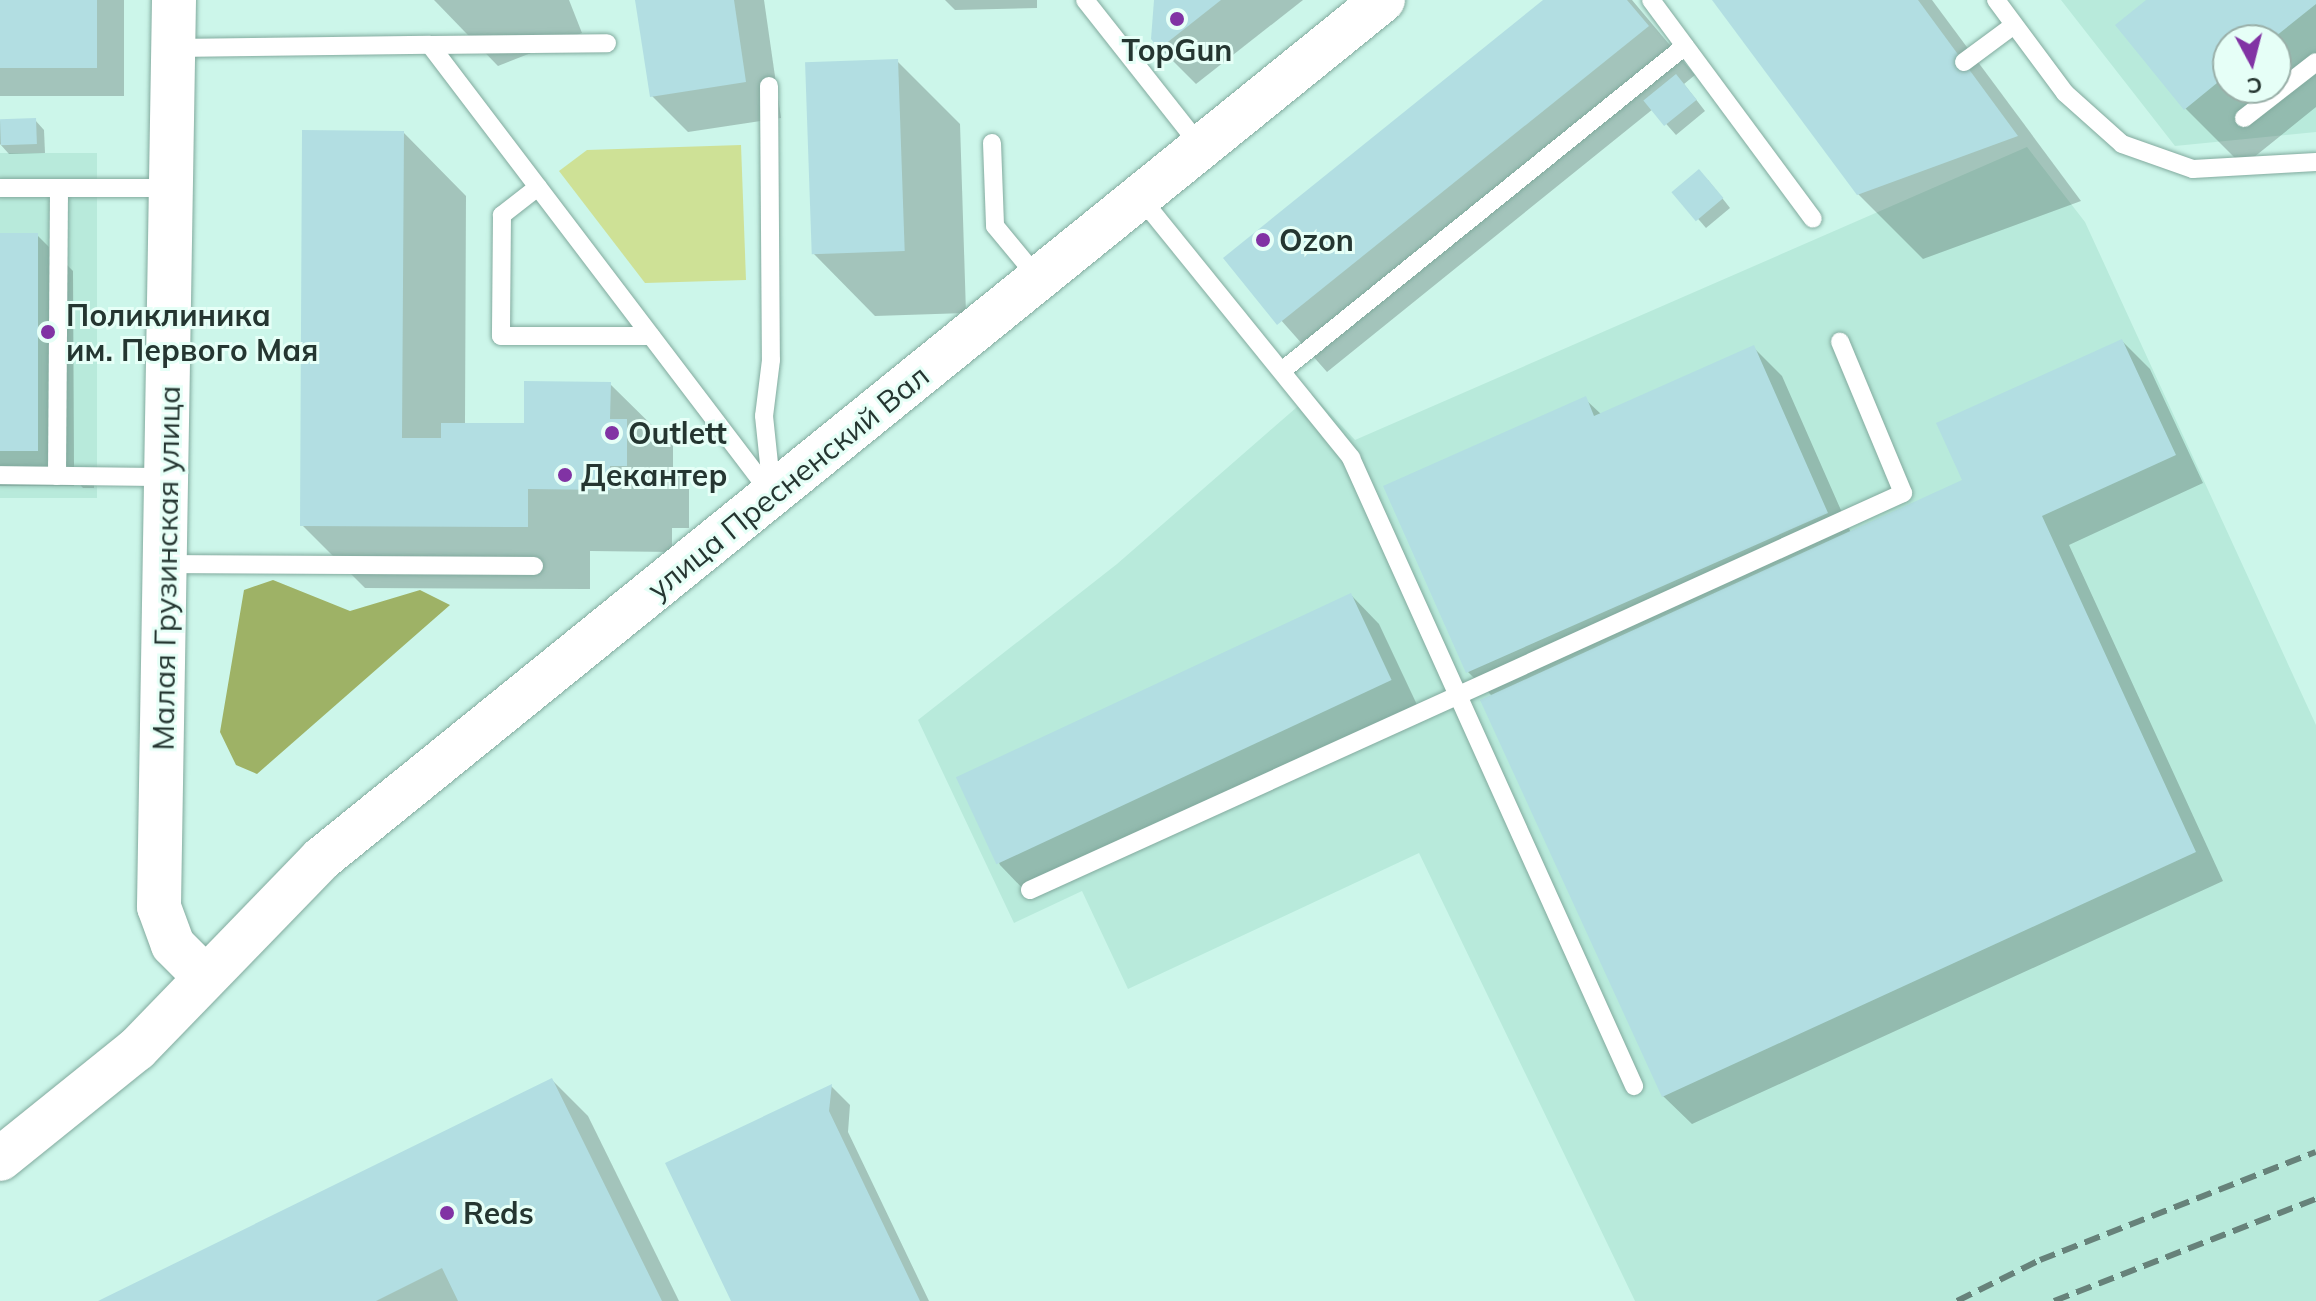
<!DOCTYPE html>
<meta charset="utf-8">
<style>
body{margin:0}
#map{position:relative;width:2316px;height:1301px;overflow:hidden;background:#ccf6ea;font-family:Mulish,sans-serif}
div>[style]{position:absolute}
.built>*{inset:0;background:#b8eadb;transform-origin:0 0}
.green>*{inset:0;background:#cee196}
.forest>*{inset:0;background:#9eb266}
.shadow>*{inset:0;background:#0003;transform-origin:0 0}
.building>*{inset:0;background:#b2dee2;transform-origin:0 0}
.roads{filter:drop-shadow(0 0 2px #82aa9e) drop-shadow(0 0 2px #82aa9e)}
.service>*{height:18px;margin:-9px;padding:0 9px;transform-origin:9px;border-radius:9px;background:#fff}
.tertiary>*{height:44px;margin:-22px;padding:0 22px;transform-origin:22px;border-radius:22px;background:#fff}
.secondary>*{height:44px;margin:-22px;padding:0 22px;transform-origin:22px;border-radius:22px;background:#fff}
.rail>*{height:6px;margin-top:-3px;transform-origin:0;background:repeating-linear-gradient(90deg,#67827a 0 16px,transparent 0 24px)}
.dots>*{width:22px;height:22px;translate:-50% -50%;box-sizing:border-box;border:4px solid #e6fff7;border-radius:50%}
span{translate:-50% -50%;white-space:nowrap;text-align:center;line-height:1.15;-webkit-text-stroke:6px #e6fff7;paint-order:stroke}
.poi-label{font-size:30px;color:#253631;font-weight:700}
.left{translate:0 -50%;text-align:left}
.street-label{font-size:30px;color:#253631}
.north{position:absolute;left:2212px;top:24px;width:80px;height:80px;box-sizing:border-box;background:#e6fff7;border:2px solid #99afa8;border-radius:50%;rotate:173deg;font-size:22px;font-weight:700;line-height:32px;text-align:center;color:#253631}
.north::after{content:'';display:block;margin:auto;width:28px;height:36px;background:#8133a4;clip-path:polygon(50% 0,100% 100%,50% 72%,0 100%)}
</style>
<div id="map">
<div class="built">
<i style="clip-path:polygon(evenodd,2061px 0,2316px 0,2316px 132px,2175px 146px,2061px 0,2228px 40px,2276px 40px,2276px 88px,2228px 88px,2228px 40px)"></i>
<i style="clip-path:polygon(2027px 147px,2085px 222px,2316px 725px,2316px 1301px,1635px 1301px,1419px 853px,1128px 989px,1082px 891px,1014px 923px,918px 720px,1117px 564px,1312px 394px,1355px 440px)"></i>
<i style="left:0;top:153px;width:97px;height:345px"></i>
</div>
<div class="green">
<i style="clip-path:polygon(741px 145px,746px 280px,645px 283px,559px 171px,587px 150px)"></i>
</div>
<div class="forest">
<i style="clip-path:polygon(273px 580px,350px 611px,420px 590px,450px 605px,257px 774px,236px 765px,220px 732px,244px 590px)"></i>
</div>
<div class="shadow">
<i style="left:0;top:0;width:124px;height:96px"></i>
<i style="clip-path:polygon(434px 0,569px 0,582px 33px,498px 66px)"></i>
<i style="clip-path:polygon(637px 0,764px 0,781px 118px,688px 132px,652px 96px)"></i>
<i style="clip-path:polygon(945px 0,1037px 0,1037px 8px,955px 10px)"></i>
<i style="clip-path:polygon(1156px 0,1303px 0,1196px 84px,1160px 48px)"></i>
<i style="clip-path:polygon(1546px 0,1632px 0,1695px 75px,1684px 84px,1705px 111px,1676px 135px,1653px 109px,1327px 372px,1226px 258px)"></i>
<i style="clip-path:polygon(1714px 0,1932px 0,2081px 201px,1923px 259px,1858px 194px)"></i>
<i style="clip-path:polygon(evenodd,2149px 0,2316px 0,2316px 107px,2243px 166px,2185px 108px,2149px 0,2228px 40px,2276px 40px,2276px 88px,2228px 88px,2228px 40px)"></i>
<i style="clip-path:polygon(897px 61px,960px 124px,966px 313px,875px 316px,813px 253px)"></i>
<i style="clip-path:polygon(35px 120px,44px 130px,45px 153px,9px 154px,0 144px,0 121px)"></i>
<i style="clip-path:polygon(404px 133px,466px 196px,465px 425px,526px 425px,610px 384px,673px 446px,673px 468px,689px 484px,689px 528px,672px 528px,672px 552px,590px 551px,590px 589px,365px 588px,302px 525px)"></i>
<i style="clip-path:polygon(1708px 180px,1730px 208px,1706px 228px,1674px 191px)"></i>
<i style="clip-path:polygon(0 235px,37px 235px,73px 271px,74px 467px,94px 477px,94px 488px,83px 488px,74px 478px,74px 486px,0 486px)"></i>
<i style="clip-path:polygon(2122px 341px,2150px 369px,2203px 483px,2069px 545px,2223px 881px,1692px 1124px,1663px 1096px,1492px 696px,1468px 672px,1585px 399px,1602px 415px,1753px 347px,1782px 376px,1851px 533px,1965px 481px)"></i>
<i style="clip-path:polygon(1351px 595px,1379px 624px,1419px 709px,1028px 894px,1000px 865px,960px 780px)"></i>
<i style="clip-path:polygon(552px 1080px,588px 1116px,679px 1301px,102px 1301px)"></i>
<i style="clip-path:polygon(831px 1086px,850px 1105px,848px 1132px,929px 1301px,733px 1301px)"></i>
</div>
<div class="building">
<i style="left:0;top:0;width:97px;height:68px"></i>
<i style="clip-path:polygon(635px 0,734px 0,746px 82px,650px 97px)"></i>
<i style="clip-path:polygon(1154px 0,1221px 0,1159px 49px,1151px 39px)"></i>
<i style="clip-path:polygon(1543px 0,1627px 0,1649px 26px,1277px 325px,1223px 258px)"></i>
<i style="clip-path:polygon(1712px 0,1918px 0,2018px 136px,1857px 195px)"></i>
<i style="clip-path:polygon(2146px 0,2316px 0,2316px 4px,2271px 40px,2228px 40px,2228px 74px,2184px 110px,2115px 25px)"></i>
<i style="left:898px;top:59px;width:192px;height:93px;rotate:88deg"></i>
<i style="left:1676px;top:74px;width:33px;height:42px;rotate:51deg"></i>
<i style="left:36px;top:118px;width:26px;height:36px;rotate:88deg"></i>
<i style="clip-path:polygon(302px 130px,404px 131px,402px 438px,441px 438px,441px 423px,524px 423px,524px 381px,611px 382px,610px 419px,627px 419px,627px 466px,610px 466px,610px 490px,528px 489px,528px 527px,300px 526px)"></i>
<i style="left:1699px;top:169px;width:38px;height:36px;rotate:50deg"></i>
<i style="left:0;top:233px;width:38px;height:218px"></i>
<i style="clip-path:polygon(2122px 339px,2176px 455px,2042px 516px,2196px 852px,1662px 1097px,1480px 700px,1962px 480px,1936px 423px)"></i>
<i style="clip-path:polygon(1754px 345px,1828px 513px,1466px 673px,1383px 486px,1586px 396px,1594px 416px)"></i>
<i style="left:1351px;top:593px;width:96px;height:436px;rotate:65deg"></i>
<i style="clip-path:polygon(552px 1078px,662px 1301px,458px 1301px,442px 1268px,376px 1301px,98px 1301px)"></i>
<i style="clip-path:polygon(832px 1084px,829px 1111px,920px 1301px,731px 1301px,665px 1163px)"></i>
</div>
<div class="roads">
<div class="service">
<i style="left:1085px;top:0;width:187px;rotate:51.7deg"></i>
<i style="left:1651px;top:0;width:272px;rotate:53.5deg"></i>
<i style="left:1996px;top:0;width:116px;rotate:53.4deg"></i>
<i style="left:2065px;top:93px;width:76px;rotate:41.8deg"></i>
<i style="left:2122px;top:144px;width:75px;rotate:19.4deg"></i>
<i style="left:2193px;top:169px;width:123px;rotate:-3.3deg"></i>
<i style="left:430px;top:45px;width:177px;rotate:-0.6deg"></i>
<i style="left:174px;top:48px;width:256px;rotate:-0.7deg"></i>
<i style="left:430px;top:45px;width:565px;rotate:52.77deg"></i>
<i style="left:1964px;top:62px;width:62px;rotate:-36.5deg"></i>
<i style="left:769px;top:86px;width:274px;rotate:89.6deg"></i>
<i style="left:771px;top:360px;width:56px;rotate:97.1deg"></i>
<i style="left:764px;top:416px;width:76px;rotate:84deg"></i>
<i style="left:2244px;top:118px;width:91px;rotate:-37.9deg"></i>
<i style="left:992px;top:143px;width:83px;rotate:87.9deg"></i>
<i style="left:995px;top:226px;width:67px;rotate:50.4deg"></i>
<i style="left:538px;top:187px;width:46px;rotate:142.1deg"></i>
<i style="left:502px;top:215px;width:121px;rotate:90.5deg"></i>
<i style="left:501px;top:336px;width:150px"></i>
<i style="left:0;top:188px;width:173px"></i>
<i style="left:1140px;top:197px;width:336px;rotate:51deg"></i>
<i style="left:1351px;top:458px;width:689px;rotate:65.74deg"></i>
<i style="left:1283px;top:370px;width:516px;rotate:-38.87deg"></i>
<i style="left:0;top:475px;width:167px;rotate:0.7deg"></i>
<i style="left:57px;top:476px;width:288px;rotate:-89.6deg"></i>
<i style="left:166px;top:564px;width:368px;rotate:0.3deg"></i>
<i style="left:1030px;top:890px;width:959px;rotate:-24.45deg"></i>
<i style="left:1903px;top:493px;width:164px;rotate:-112.6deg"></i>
</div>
<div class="tertiary">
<i style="left:174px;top:0;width:907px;rotate:90.95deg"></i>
<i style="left:159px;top:907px;width:40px;rotate:69.8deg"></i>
<i style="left:173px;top:945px;width:45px;rotate:45deg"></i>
</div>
<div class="secondary">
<i style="left:0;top:1159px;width:176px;rotate:-38.8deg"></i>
<i style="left:137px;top:1049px;width:264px;rotate:-45.9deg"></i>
<i style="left:321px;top:859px;width:1366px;rotate:-38.97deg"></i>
</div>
</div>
<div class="rail">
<i style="left:1957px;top:1301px;width:93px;rotate:-26.3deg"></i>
<i style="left:2040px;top:1260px;width:296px;rotate:-21.4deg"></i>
<i style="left:2054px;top:1301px;width:281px;rotate:-21.3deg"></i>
</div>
<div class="dots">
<i style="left:1177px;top:19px;background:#8133a4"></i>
<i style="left:1263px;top:240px;background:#8133a4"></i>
<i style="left:48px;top:332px;background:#8133a4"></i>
<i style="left:612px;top:433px;background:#8133a4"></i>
<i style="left:565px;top:475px;background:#8133a4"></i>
<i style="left:447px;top:1213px;background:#8133a4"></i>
</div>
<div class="poi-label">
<span style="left:1177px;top:50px">TopGun</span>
<span class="left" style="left:1279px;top:240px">Ozon</span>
<span class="left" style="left:66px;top:332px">Поликлиника<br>им. Первого Мая</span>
<span class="left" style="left:628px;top:433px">Outlett</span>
<span class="left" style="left:581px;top:475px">Декантер</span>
<span class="left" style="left:463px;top:1213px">Reds</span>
</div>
<div class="street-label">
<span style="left:788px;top:482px;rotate:-39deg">улица Пресненский Вал</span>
<span style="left:166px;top:568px;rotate:-89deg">Малая Грузинская улица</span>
</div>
<div class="north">С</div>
</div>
